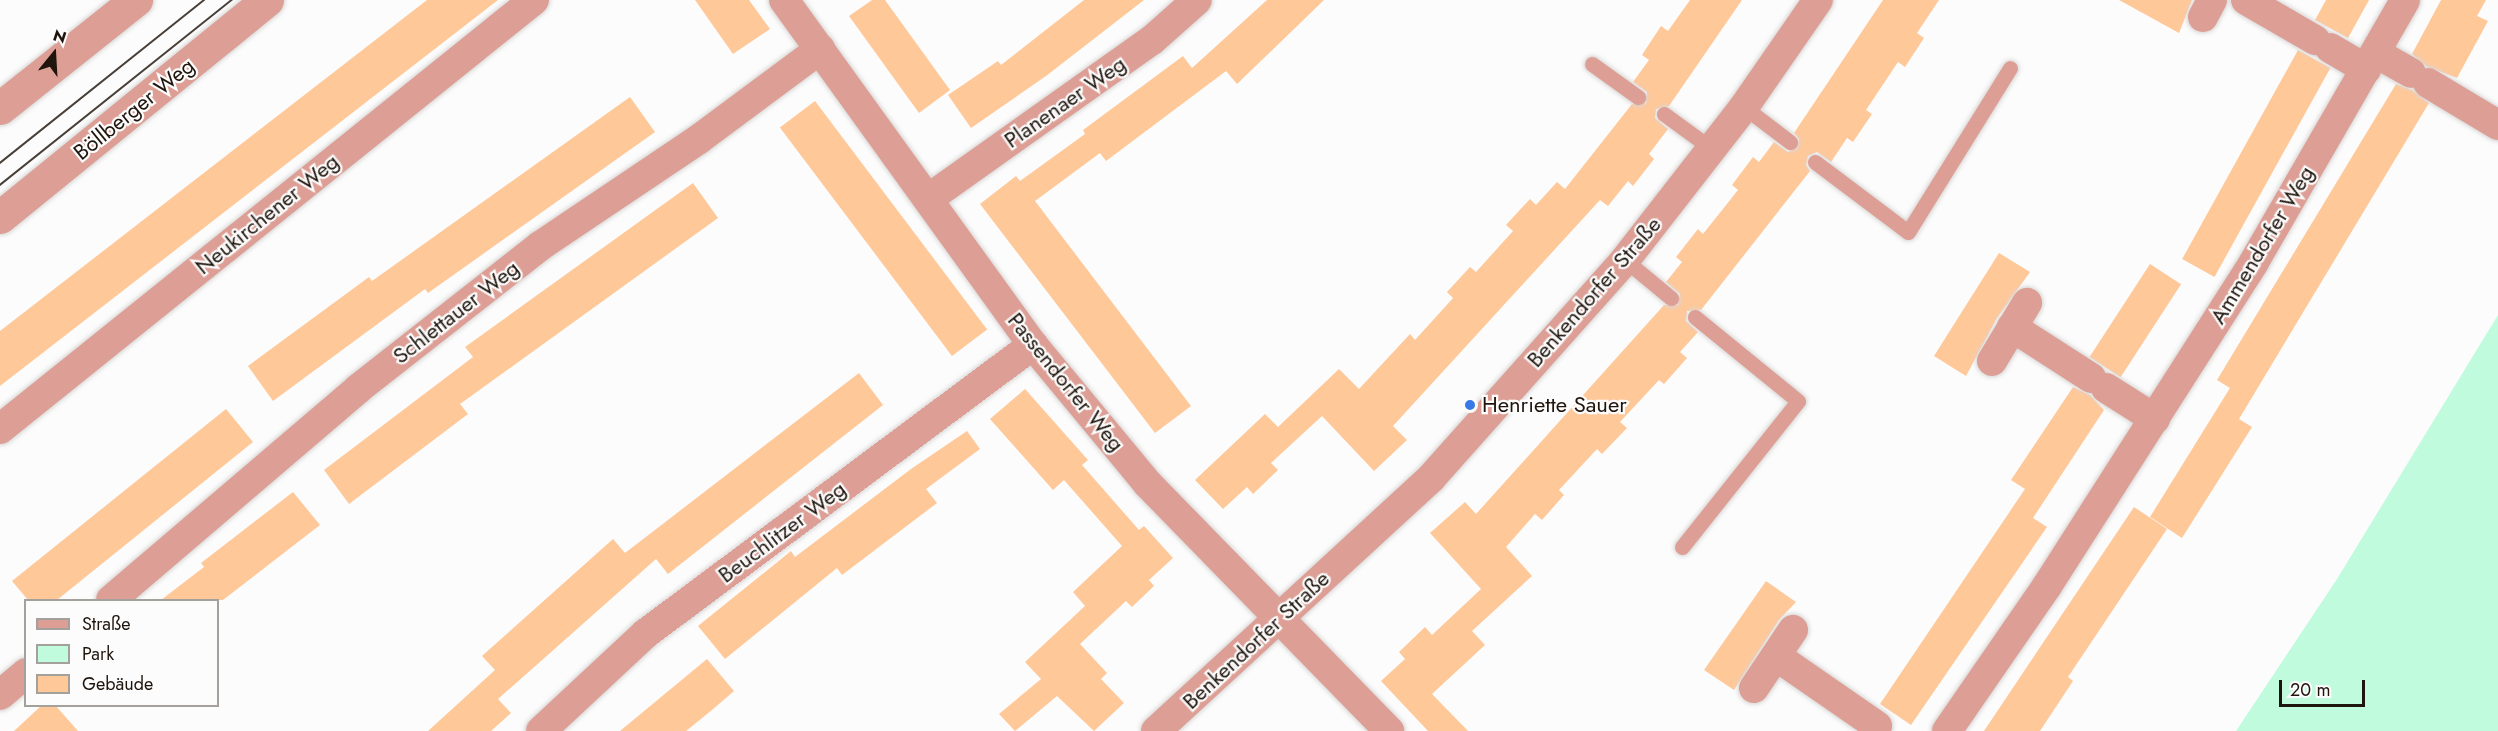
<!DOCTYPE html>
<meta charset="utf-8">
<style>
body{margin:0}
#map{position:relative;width:2498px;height:731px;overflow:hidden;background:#fcfcfc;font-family:Jost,sans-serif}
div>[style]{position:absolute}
.green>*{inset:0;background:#c0fbdd}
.building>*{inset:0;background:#ffc899;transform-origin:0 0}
.roads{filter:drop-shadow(0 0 2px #d9d7d6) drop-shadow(0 0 2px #d9d7d6)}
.service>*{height:15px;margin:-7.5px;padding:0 7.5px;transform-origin:7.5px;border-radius:7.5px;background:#dd9f95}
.minor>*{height:30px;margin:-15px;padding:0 15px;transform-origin:15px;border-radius:15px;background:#dd9f95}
.tertiary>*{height:33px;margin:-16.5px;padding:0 16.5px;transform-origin:16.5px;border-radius:16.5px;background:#dd9f95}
.tram>*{height:1.5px;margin:-0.75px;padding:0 0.75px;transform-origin:0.75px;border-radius:0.75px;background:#473f38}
.dots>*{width:16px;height:16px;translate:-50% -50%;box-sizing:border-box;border:3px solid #fcfcfc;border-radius:50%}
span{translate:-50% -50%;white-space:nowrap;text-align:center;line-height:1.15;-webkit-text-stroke:4.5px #fcfcfc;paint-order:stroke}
.street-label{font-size:22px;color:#1f150d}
.poi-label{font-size:22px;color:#1f150d}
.left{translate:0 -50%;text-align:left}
.legend{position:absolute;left:24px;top:599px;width:195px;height:108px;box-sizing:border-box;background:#fcfcfc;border:2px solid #a4a09c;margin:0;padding:8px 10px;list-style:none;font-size:18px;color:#1f150d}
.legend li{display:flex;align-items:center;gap:12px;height:30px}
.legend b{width:30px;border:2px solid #a4a09c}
.north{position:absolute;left:24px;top:24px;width:60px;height:60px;-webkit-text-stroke:4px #fcfcfc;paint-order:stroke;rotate:18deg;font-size:16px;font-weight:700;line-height:24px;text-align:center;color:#1f150d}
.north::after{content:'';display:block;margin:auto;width:21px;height:27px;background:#1f150d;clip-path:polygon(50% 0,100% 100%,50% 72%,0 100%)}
.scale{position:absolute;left:2279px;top:680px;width:86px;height:27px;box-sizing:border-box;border:3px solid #1f150d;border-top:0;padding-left:8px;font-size:18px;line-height:21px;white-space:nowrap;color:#1f150d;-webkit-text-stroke:4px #fcfcfc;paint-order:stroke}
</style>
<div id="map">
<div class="green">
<i style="clip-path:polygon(2498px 315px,2498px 731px,2236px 731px,2337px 579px)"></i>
</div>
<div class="building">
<i style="clip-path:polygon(427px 0,498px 0,0 386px,0 331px)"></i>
<i style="clip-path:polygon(695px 0,749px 0,770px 29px,733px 54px)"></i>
<i style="clip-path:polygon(872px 0,885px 0,950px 90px,919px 113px,849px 16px)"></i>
<i style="clip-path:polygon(1084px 0,1144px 0,1046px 76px,971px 128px,948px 95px,998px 61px,1001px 65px)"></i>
<i style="clip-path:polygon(1267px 0,1324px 0,1237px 84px,1226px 71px,1106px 161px,1100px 153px,1035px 201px,1191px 406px,1155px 433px,980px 204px,1016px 176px,1020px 181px,1085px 134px,1083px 130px,1183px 56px,1192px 68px)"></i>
<i style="clip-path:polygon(1690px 0,1742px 0,1669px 106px,1656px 109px,1655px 118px,1668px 129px,1649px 154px,1654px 159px,1633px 186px,1628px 181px,1608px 206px,1600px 200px,1393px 426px,1407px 440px,1374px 471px,1322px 416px,1271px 463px,1278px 470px,1253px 494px,1247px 487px,1223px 509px,1195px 480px,1265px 414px,1278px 427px,1339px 369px,1359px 389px,1410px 334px,1415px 340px,1453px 298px,1447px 292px,1470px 267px,1476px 272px,1513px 231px,1506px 225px,1530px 199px,1536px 205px,1557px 182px,1565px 189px,1632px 104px,1646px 103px,1647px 92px,1633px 82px,1649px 60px,1642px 55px,1661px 26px,1668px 31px)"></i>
<i style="clip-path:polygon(1883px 0,1939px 0,1917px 33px,1924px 38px,1905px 67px,1898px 62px,1866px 110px,1872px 114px,1853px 142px,1847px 138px,1831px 162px,1817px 152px,1808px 156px,1806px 165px,1810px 171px,1701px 310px,1687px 311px,1686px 321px,1698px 332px,1680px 352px,1687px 358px,1664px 384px,1659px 380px,1620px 422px,1627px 428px,1602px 454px,1597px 449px,1559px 490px,1564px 495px,1542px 520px,1535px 514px,1506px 547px,1532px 576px,1472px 631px,1485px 645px,1432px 694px,1468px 731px,1428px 731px,1381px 681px,1405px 659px,1399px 652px,1425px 627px,1432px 635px,1481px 589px,1430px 533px,1465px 502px,1476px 514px,1664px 305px,1678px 305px,1680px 294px,1666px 282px,1682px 262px,1676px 257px,1698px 229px,1703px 234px,1738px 190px,1732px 185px,1753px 157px,1759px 162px,1774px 142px,1788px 152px,1797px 148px,1799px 139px,1794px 133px)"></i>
<i style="clip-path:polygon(2119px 0,2192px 0,2179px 33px)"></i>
<i style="clip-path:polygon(2326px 0,2369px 0,2348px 38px,2315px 20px)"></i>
<i style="clip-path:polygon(2441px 0,2486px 0,2477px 16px,2488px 21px,2457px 78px,2426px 66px,2412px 54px)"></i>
<i style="left:2298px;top:50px;width:37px;height:239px;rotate:29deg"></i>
<i style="clip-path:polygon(2396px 84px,2412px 90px,2429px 103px,2239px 419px,2252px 427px,2182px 538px,2150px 517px,2230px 388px,2217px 380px)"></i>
<i style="clip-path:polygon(630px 97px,655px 132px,428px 293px,425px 289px,273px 401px,248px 366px,369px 277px,372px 281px)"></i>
<i style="left:815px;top:101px;width:286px;height:44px;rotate:53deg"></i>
<i style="clip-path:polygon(693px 183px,718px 218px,460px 404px,468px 414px,349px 504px,324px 470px,473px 357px,465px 347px)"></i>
<i style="clip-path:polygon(1999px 253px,2030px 272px,1997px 318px,1966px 376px,1934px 356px)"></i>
<i style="left:2150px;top:264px;width:37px;height:111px;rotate:33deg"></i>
<i style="clip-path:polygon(859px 373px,883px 405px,668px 574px,656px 559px,498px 699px,511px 713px,491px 731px,428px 731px,495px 670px,482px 656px,613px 539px,625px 553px)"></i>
<i style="clip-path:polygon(2073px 387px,2090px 395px,2104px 410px,2033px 518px,2047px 527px,1911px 725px,1880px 704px,2025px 489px,2011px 480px)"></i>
<i style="clip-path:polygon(1025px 389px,1088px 460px,1082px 465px,1139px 530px,1144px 526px,1173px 558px,1149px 580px,1154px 586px,1132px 607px,1126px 601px,1080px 644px,1107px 673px,1101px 679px,1124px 703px,1094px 731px,1057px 696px,1015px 731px,999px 714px,1041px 679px,1025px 662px,1085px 606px,1073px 592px,1122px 546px,1064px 480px,1053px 490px,990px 419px)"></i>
<i style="clip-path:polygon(226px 409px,253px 442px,57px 600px,28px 600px,12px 581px)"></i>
<i style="clip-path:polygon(967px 431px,980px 449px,926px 489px,937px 503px,842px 575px,837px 568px,725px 659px,698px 626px,791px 551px,795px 557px,911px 469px)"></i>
<i style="clip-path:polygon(293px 492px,320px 525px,223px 600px,161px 600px,204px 567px,201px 563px)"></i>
<i style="clip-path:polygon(2134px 507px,2167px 529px,2068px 677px,2073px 681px,2040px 731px,1984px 731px)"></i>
<i style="clip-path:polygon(1766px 581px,1796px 602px,1779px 620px,1734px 690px,1704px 670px)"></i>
<i style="clip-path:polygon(707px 659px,734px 691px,712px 710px,686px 731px,620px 731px)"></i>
<i style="clip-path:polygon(42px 705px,55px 705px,78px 731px,14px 731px)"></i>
</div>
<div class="roads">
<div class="service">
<i style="left:1592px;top:64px;width:57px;rotate:35.7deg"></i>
<i style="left:1744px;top:107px;width:58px;rotate:37.3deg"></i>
<i style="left:1664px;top:114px;width:59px;rotate:36.1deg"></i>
<i style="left:1815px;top:162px;width:116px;rotate:37deg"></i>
<i style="left:1908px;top:232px;width:193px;rotate:-58.1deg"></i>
<i style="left:1625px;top:260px;width:60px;rotate:39.6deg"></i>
<i style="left:1682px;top:547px;width:186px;rotate:-51.5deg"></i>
<i style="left:1798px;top:401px;width:133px;rotate:-140.8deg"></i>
</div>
<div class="minor">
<i style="left:784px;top:0;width:425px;rotate:54.2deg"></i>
<i style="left:1033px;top:345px;width:179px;rotate:50.4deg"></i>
<i style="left:1147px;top:483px;width:347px;rotate:45.7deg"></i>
<i style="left:2246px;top:0;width:80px;rotate:30.1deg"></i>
<i style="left:2203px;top:17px;width:19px;rotate:-62deg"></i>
<i style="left:2330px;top:48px;width:42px;rotate:30.3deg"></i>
<i style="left:2376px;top:53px;width:40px;rotate:29.7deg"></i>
<i style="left:2428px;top:83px;width:82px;rotate:31deg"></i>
<i style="left:928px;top:199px;width:275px;rotate:-35.4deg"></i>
<i style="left:1152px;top:40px;width:60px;rotate:-41.6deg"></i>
<i style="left:2012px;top:327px;width:94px;rotate:32.8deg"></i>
<i style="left:1992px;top:361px;width:68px;rotate:-58.9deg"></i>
<i style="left:2106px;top:388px;width:58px;rotate:32.3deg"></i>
<i style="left:0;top:429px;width:685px;rotate:-38.78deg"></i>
<i style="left:111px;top:600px;width:326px;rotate:-40.5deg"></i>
<i style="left:359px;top:388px;width:230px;rotate:-38.1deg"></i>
<i style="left:540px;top:246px;width:192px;rotate:-33.9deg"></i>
<i style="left:699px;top:139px;width:151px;rotate:-36.6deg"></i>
<i style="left:1776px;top:656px;width:123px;rotate:34.7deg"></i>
<i style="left:1754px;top:688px;width:70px;rotate:-56.1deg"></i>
<i style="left:0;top:695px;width:34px;rotate:-40deg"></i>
<i style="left:541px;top:731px;width:142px;rotate:-43deg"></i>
<i style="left:645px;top:634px;width:484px;rotate:-36.7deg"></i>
<i style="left:1156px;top:731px;width:374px;rotate:-42.6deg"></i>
<i style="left:1431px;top:478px;width:292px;rotate:-48.3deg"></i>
<i style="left:1625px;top:260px;width:194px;rotate:-52.1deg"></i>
<i style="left:1744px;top:107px;width:130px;rotate:-55.3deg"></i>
<i style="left:1947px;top:731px;width:176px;rotate:-55.4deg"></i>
<i style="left:2047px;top:586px;width:384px;rotate:-57.4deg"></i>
<i style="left:2254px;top:262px;width:302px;rotate:-60deg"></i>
</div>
<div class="tertiary">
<i style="left:0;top:108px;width:174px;rotate:-38.5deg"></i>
<i style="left:0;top:217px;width:344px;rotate:-39.1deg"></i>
</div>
</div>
<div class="tram">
<i style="left:0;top:163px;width:261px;rotate:-38.6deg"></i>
<i style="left:0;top:185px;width:297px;rotate:-38.6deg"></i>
</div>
<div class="dots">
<i style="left:1470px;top:405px;background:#3779e7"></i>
</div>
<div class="street-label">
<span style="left:1065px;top:102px;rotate:-35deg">Planenaer Weg</span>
<span style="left:134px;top:109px;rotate:-39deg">Böllberger Weg</span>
<span style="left:267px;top:214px;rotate:-39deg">Neukirchener Weg</span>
<span style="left:2262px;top:245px;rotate:-59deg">Ammendorfer Weg</span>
<span style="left:1594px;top:292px;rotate:-49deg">Benkendorfer Straße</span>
<span style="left:456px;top:312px;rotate:-38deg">Schlettauer Weg</span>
<span style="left:1066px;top:382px;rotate:51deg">Passendorfer Weg</span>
<span style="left:782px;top:532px;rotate:-37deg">Beuchlitzer Weg</span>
<span style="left:1256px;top:640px;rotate:-43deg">Benkendorfer Straße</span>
</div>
<div class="poi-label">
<span class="left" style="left:1482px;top:405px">Henriette Sauer</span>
</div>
<ul class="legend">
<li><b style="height:8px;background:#dd9f95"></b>Straße</li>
<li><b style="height:16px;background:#c0fbdd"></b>Park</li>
<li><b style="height:16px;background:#ffc899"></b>Gebäude</li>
</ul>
<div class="north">N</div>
<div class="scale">20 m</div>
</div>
